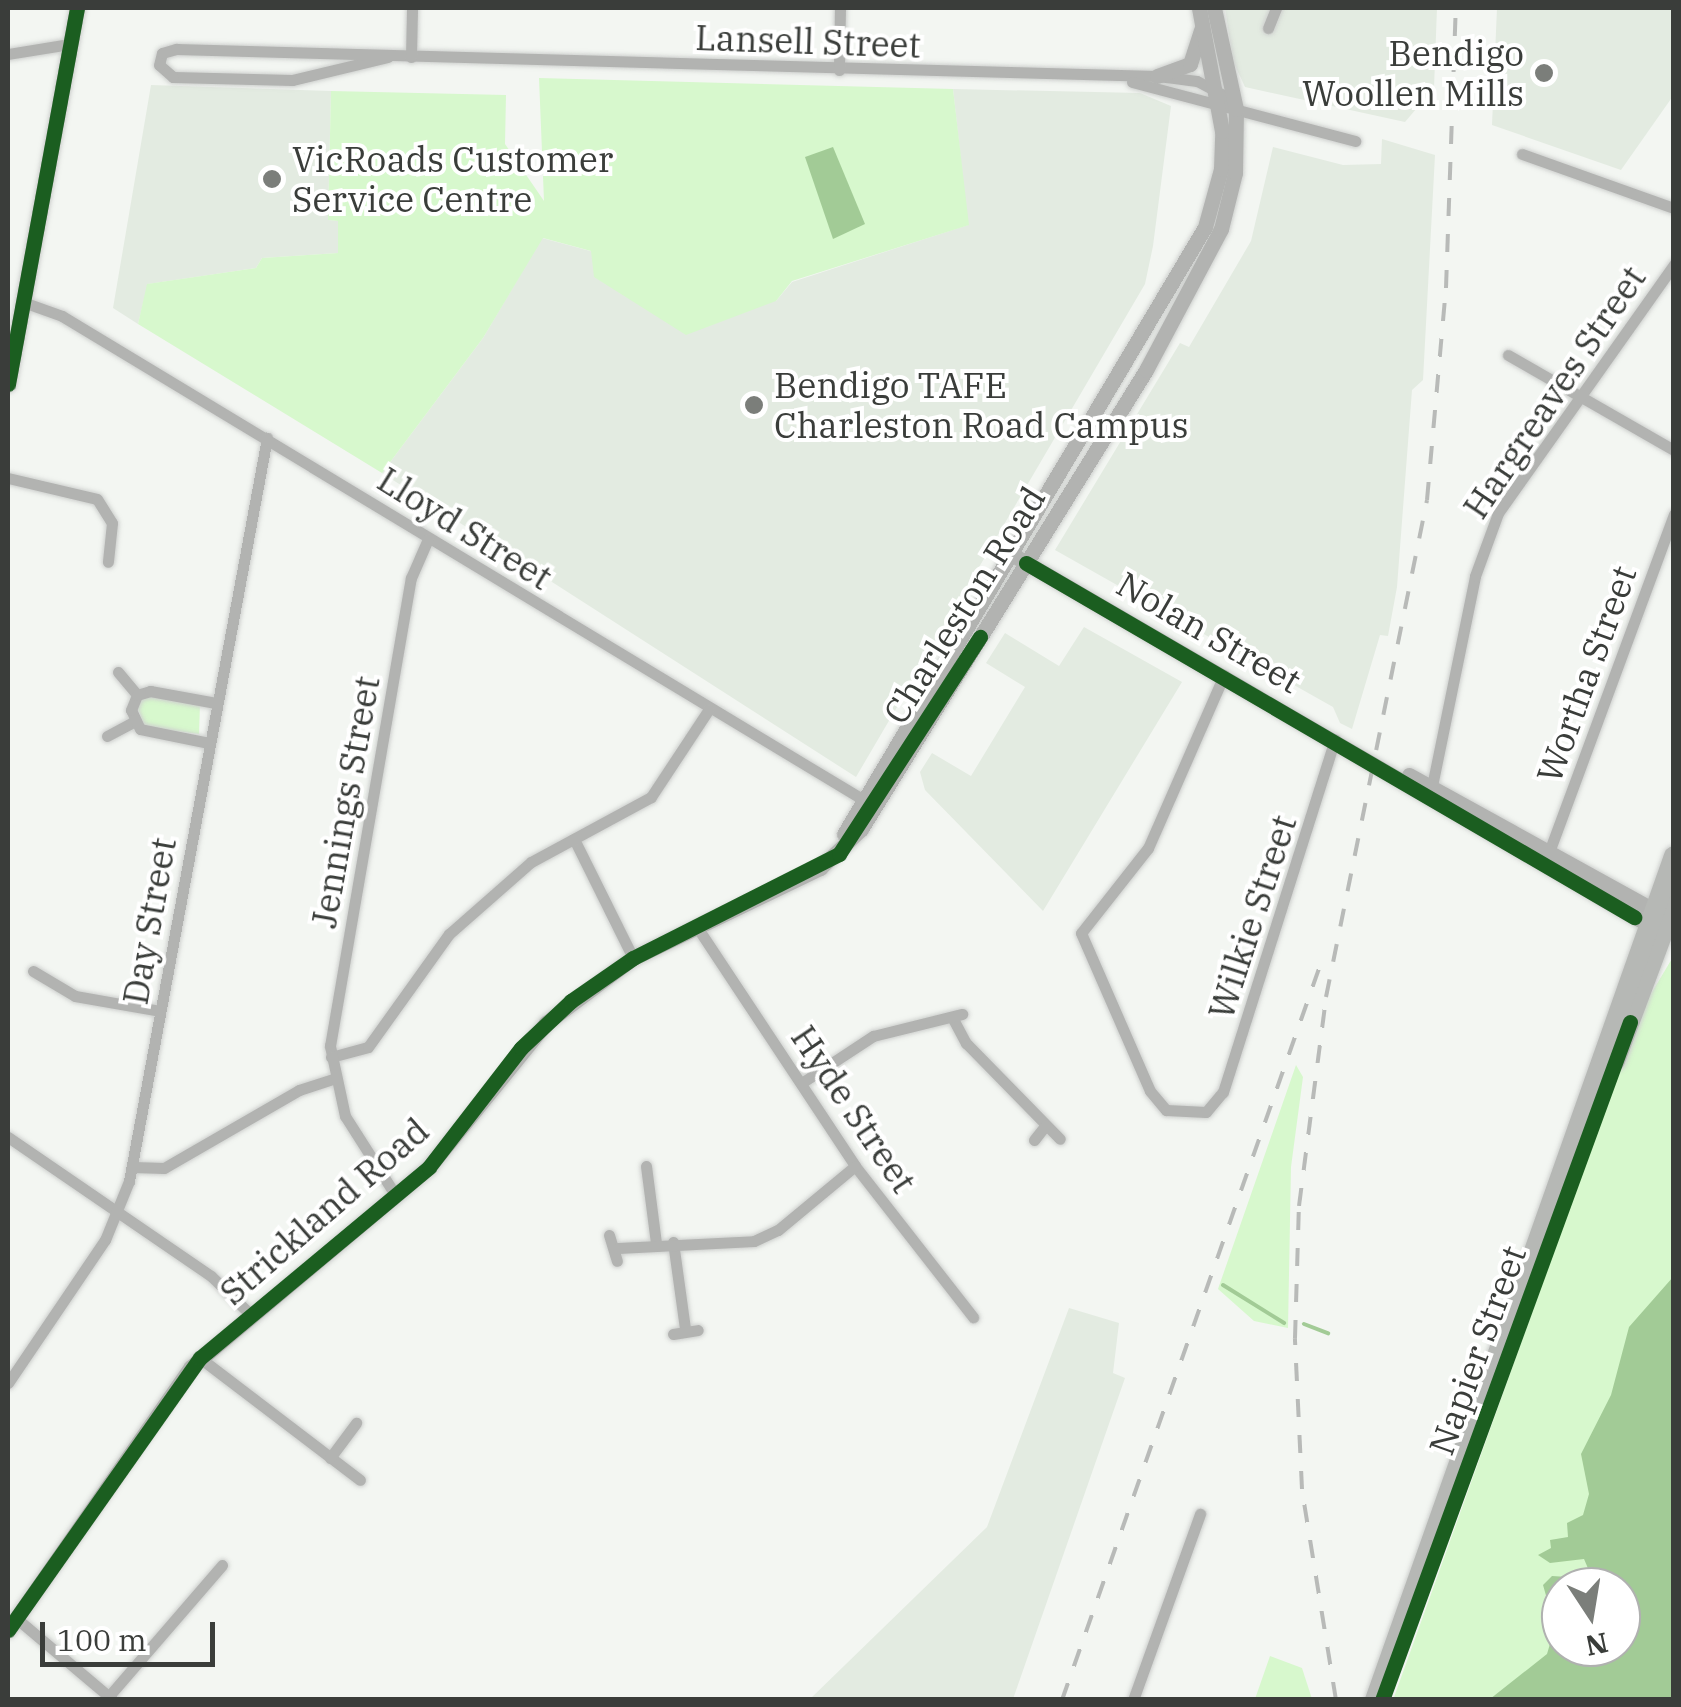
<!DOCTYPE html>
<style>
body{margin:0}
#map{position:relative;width:1681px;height:1707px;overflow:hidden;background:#f3f6f2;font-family:"IBM Plex Serif",serif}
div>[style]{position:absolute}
.built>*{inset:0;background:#e3ebe1}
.green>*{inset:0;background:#d7f8cd}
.water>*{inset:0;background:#a2cb96}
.stream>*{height:4px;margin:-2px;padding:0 2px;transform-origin:2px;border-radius:2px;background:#a2cb96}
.roads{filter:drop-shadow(0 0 2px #ced0ce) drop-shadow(0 0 2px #ced0ce)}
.minor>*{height:11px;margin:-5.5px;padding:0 5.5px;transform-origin:5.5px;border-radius:5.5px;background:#b2b3b1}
.tertiary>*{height:15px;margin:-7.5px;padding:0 7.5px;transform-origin:7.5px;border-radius:7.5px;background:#b2b3b1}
.trunk>*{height:20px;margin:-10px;padding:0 10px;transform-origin:10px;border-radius:10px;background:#b6b8b5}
.tram>*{height:2.5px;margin:-1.25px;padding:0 1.25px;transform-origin:1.25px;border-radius:1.25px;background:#b8bab8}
.rail>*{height:4px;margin-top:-2px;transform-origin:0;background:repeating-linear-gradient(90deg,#b8bab8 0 18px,transparent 0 36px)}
.cycleway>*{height:15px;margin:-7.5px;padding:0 7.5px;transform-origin:7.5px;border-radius:7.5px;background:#1b5e20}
.dots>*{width:28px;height:28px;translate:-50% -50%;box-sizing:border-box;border:5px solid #fff;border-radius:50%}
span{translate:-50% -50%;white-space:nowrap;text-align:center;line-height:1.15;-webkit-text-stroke:8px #fff;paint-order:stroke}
.street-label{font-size:35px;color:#3a3d3a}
.poi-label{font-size:35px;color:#3a3d3a}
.right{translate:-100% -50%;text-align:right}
.left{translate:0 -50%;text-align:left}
.frame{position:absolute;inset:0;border:10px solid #3a3d3a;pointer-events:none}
.north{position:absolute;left:1541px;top:1567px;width:100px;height:100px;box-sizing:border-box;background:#fff;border:2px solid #b0b1b0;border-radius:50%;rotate:168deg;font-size:28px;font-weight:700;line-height:40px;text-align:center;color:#3a3d3a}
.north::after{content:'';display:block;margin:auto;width:35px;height:45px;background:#7b7e7a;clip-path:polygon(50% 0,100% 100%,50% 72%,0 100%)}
.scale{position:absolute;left:40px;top:1622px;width:175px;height:45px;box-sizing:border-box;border:5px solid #3a3d3a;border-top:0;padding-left:12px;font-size:30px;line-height:35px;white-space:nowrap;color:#3a3d3a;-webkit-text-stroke:8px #fff;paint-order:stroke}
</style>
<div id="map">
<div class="built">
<i style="clip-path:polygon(1225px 8px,1437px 8px,1434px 88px,1405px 122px,1245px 87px,1233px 61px)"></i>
<i style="clip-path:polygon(1497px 8px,1673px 8px,1673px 96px,1621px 170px,1492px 125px)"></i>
<i style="clip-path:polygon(151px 85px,331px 91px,328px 220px,339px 221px,338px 253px,262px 258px,256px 268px,148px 284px,138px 324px,113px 308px)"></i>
<i style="clip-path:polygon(953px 89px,1140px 93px,1171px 106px,1153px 246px,1145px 284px,856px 777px,382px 473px,483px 338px,542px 238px,776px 301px,792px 282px,968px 225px)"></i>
<i style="clip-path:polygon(1382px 139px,1435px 155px,1423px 380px,1412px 390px,1397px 587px,1388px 636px,1380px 635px,1352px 729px,1340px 723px,1333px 707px,1055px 550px,1180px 343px,1189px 347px,1251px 241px,1273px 147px,1343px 165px,1381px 164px)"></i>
<i style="clip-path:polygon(1084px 627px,1182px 682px,1043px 911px,925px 790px,920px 772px,932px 753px,971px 776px,1025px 687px,986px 663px,1005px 633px,1059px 666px)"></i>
<i style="clip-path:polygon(1069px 1308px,1119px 1323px,1113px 1373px,1125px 1378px,1013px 1699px,810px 1699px,987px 1527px)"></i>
</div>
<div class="green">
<i style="clip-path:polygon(539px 78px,953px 89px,969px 225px,792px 281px,776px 301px,686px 335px,594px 277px,591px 251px,543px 238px,483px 338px,382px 473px,138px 324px,147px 284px,256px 268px,262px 258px,338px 253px,338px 221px,328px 220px,331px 91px,506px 95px,505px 144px,544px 201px)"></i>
<i style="clip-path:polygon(157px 696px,200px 704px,199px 734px,145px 727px,137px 706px,144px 697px)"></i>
<i style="clip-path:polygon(evenodd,1673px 957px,1673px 1699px,1393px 1700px,1614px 1084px,1646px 1002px,1673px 957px,1561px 1587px,1621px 1587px,1621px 1647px,1561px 1647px,1561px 1587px)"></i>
<i style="clip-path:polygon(1296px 1065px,1303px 1077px,1291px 1167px,1288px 1328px,1254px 1321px,1218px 1289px)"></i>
<i style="clip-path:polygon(1270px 1656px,1302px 1668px,1312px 1699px,1255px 1699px)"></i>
</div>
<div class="water">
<i style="clip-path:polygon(833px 147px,865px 224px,833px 239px,805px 157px)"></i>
<i style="clip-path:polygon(1673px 1277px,1673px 1699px,1490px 1699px,1547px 1654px,1555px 1627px,1543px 1585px,1552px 1576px,1568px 1577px,1578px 1587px,1561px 1587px,1561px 1647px,1621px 1647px,1621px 1587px,1596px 1587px,1584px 1559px,1550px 1563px,1538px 1555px,1551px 1548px,1550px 1540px,1568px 1537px,1567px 1523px,1583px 1515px,1589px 1494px,1581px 1454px,1611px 1395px,1629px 1327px)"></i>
</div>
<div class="stream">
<i style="left:1223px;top:1285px;width:72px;rotate:31.9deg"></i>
<i style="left:1304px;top:1324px;width:26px;rotate:21deg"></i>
</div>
<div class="roads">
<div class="minor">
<i style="left:1268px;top:28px;width:22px;rotate:-68deg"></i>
<i style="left:8px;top:54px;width:63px;rotate:-9.2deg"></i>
<i style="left:388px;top:57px;width:99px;rotate:166.5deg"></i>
<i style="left:292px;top:80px;width:119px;rotate:-178.6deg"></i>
<i style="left:173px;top:77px;width:18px;rotate:-139deg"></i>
<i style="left:159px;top:65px;width:12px;rotate:-76deg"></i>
<i style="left:162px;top:53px;width:15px;rotate:-16deg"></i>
<i style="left:176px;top:49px;width:981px;rotate:1.58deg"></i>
<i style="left:1157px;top:76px;width:40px;rotate:7.1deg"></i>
<i style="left:1197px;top:81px;width:43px;rotate:27.8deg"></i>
<i style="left:411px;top:57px;width:49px;rotate:-88.8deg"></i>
<i style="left:839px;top:70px;width:62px;rotate:-89.1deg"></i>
<i style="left:1132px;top:82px;width:231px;rotate:14.8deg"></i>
<i style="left:1522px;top:154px;width:161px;rotate:19.6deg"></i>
<i style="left:23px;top:302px;width:41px;rotate:19.7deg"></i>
<i style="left:62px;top:316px;width:940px;rotate:31.12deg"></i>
<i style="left:1508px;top:355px;width:191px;rotate:29.8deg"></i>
<i style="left:8px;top:478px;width:91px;rotate:13.3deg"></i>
<i style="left:97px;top:499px;width:28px;rotate:58deg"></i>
<i style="left:112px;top:523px;width:39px;rotate:96deg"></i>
<i style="left:118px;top:672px;width:30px;rotate:50deg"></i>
<i style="left:1224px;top:675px;width:189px;rotate:113.7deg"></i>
<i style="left:1148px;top:848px;width:108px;rotate:128.2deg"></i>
<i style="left:1081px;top:933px;width:172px;rotate:66.4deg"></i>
<i style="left:1150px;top:1091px;width:25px;rotate:50deg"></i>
<i style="left:1166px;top:1110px;width:40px;rotate:2.9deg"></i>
<i style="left:1206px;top:1112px;width:26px;rotate:-50deg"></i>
<i style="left:1223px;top:1092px;width:370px;rotate:-72.4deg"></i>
<i style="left:107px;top:736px;width:30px;rotate:-28deg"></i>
<i style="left:209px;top:743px;width:70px;rotate:-168.5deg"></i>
<i style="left:140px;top:729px;width:21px;rotate:-115deg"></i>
<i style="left:131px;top:710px;width:16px;rotate:-68deg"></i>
<i style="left:137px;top:695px;width:14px;rotate:-17deg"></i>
<i style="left:150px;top:691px;width:67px;rotate:10.3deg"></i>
<i style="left:1432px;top:786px;width:214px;rotate:-78.4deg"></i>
<i style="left:1475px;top:576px;width:67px;rotate:-69.9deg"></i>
<i style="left:1498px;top:513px;width:305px;rotate:-54.7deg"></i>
<i style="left:574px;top:839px;width:133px;rotate:63.6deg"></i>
<i style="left:1549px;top:852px;width:360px;rotate:-69.7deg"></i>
<i style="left:697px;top:927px;width:287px;rotate:56.5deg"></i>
<i style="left:855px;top:1166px;width:192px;rotate:52deg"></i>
<i style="left:33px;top:971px;width:49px;rotate:30.8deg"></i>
<i style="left:75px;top:996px;width:86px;rotate:10deg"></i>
<i style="left:952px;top:1017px;width:30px;rotate:62deg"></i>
<i style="left:966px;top:1043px;width:134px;rotate:45.6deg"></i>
<i style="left:331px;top:1057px;width:38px;rotate:-15deg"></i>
<i style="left:368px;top:1047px;width:139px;rotate:-54.4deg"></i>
<i style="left:449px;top:934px;width:109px;rotate:-41.3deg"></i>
<i style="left:531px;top:862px;width:136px;rotate:-28.4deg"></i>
<i style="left:651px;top:797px;width:105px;rotate:-56.6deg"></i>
<i style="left:803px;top:1082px;width:84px;rotate:-33.3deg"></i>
<i style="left:873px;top:1036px;width:92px;rotate:-13.9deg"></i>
<i style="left:8px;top:1137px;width:246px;rotate:34.4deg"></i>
<i style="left:211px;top:1276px;width:54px;rotate:44.3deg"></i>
<i style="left:1034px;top:1140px;width:18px;rotate:-52deg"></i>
<i style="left:646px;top:1166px;width:78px;rotate:82.6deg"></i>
<i style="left:133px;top:1167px;width:31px;rotate:2deg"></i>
<i style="left:164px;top:1168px;width:156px;rotate:-30deg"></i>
<i style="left:299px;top:1090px;width:36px;rotate:-18deg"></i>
<i style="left:396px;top:1196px;width:95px;rotate:-122.5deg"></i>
<i style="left:345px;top:1116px;width:72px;rotate:-102.1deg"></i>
<i style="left:330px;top:1046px;width:475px;rotate:-80.2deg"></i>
<i style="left:411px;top:578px;width:43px;rotate:-66.4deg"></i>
<i style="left:609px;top:1235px;width:27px;rotate:73deg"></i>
<i style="left:673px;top:1242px;width:88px;rotate:82.1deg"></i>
<i style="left:618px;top:1248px;width:136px;rotate:-2.9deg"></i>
<i style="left:754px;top:1241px;width:26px;rotate:-25deg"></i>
<i style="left:778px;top:1230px;width:100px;rotate:-39.7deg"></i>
<i style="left:673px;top:1334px;width:25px;rotate:-9deg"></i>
<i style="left:200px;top:1358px;width:201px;rotate:37.3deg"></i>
<i style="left:8px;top:1383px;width:173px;rotate:-55.9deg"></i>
<i style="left:105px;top:1240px;width:64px;rotate:-67.9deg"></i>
<i style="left:129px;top:1181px;width:756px;rotate:-79.48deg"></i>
<i style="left:330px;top:1458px;width:44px;rotate:-53.4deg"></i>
<i style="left:16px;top:1618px;width:126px;rotate:40.2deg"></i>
<i style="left:109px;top:1696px;width:173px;rotate:-49.2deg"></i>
<i style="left:1133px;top:1700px;width:198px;rotate:-70.2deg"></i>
</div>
<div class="tertiary">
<i style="left:1157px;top:76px;width:35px;rotate:-20deg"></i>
<i style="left:1190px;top:64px;width:36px;rotate:-72deg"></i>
<i style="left:8px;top:384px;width:382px;rotate:-79.6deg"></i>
<i style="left:1018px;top:558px;width:730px;rotate:30.18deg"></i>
<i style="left:1409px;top:775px;width:280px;rotate:28.9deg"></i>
<i style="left:844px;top:834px;width:706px;rotate:-59.26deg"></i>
<i style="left:1205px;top:227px;width:60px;rotate:-74.6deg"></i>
<i style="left:1221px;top:169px;width:38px;rotate:-88deg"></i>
<i style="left:1222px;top:131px;width:125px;rotate:-100.6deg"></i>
<i style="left:8px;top:1630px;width:320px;rotate:-55.2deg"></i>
<i style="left:191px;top:1367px;width:311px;rotate:-40deg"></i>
<i style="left:429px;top:1167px;width:186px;rotate:-50.9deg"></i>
<i style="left:546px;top:1023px;width:109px;rotate:-36.8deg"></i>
<i style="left:633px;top:958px;width:208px;rotate:-25.7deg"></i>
<i style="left:820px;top:868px;width:57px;rotate:-43.6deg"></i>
<i style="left:861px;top:829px;width:540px;rotate:-58.16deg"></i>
<i style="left:1146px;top:370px;width:160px;rotate:-62deg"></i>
<i style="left:1221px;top:229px;width:58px;rotate:-76deg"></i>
<i style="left:1235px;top:173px;width:64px;rotate:-89.1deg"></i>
<i style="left:1236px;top:109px;width:103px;rotate:-102.3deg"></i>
</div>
<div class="trunk">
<i style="left:1615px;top:1061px;width:169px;rotate:-69.5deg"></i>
<i style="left:1375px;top:1700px;width:895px;rotate:-70.49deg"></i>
</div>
</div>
<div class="tram">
<i style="left:1674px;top:880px;width:41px;rotate:90deg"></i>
</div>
<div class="rail">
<i style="left:1062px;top:1700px;width:781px;rotate:-70.64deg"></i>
<i style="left:1336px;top:1700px;width:214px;rotate:-99.2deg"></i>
<i style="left:1302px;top:1489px;width:151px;rotate:-92.7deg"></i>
<i style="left:1295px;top:1338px;width:132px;rotate:-88.3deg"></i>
<i style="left:1299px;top:1206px;width:211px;rotate:-82.6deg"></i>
<i style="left:1326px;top:997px;width:507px;rotate:-78.51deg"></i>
<i style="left:1427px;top:500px;width:213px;rotate:-84.9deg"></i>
<i style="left:1446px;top:288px;width:280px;rotate:-88deg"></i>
</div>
<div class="cycleway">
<i style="left:8px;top:384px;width:382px;rotate:-79.6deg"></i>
<i style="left:1026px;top:563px;width:704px;rotate:30.21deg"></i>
<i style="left:8px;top:1630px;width:333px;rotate:-54.8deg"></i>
<i style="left:200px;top:1358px;width:298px;rotate:-39.8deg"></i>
<i style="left:429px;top:1167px;width:150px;rotate:-52.3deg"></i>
<i style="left:521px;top:1048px;width:69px;rotate:-43.2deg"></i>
<i style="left:571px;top:1001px;width:75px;rotate:-34.7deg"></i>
<i style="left:633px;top:958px;width:231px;rotate:-26.8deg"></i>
<i style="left:839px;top:854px;width:259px;rotate:-57deg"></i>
<i style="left:1382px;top:1700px;width:722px;rotate:-69.91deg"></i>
</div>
<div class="dots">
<i style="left:1544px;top:73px;background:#7b7e7a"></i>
<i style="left:272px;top:179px;background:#7b7e7a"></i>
<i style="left:754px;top:405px;background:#7b7e7a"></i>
</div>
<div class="street-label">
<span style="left:808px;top:41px;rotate:2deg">Lansell Street</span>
<span style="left:1554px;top:392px;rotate:-56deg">Hargreaves Street</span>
<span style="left:465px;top:528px;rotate:32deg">Lloyd Street</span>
<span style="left:964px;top:605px;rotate:-58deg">Charleston Road</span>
<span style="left:1209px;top:632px;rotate:30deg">Nolan Street</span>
<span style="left:1586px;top:674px;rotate:-70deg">Wortha Street</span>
<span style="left:345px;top:802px;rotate:-80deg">Jennings Street</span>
<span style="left:1252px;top:917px;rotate:-72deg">Wilkie Street</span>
<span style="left:149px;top:921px;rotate:-80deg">Day Street</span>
<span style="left:854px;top:1109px;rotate:56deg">Hyde Street</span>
<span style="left:324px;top:1211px;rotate:-41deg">Strickland Road</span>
<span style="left:1477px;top:1350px;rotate:-70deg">Napier Street</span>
</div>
<div class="poi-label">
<span class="right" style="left:1524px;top:73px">Bendigo<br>Woollen Mills</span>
<span class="left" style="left:292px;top:179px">VicRoads Customer<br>Service Centre</span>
<span class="left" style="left:774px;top:405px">Bendigo TAFE<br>Charleston Road Campus</span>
</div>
<div class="frame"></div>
<div class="north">N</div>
<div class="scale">100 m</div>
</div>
